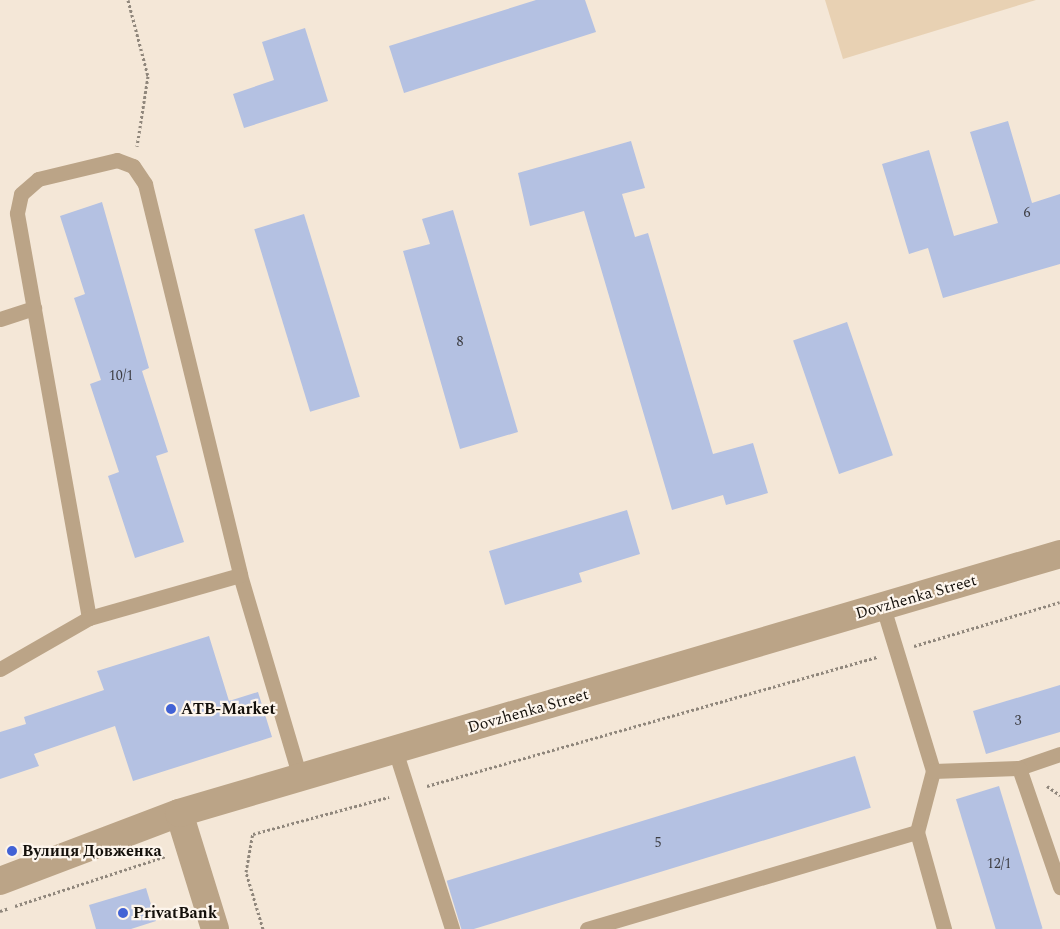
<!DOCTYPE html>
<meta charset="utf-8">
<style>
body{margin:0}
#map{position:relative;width:1060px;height:929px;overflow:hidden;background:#f4e7d7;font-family:Spectral,serif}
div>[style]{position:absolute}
.green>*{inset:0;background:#e8d1b3}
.building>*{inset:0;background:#b4c1e2;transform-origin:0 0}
.path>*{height:3px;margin-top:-1.5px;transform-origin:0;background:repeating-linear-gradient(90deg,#90877c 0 2.5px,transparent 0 5px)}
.service>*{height:15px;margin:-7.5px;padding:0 7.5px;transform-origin:7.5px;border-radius:7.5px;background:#bba487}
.minor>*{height:28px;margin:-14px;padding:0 14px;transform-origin:14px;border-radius:14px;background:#bba487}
.tertiary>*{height:28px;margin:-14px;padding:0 14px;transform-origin:14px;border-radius:14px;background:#bba487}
.dots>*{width:14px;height:14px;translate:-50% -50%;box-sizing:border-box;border:2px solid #fdf5ec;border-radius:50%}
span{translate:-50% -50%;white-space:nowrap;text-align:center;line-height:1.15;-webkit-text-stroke:4.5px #fdf5ec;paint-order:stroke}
.number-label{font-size:14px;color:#3c3c41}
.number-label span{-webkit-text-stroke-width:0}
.street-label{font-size:16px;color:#14100b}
.poi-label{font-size:16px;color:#14100b;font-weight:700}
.left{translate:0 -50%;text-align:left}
</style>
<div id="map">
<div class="green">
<i style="clip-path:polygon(825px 0,1036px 0,843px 59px)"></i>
</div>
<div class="building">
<i style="clip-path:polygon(536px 0,585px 0,596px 32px,404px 93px,389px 46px)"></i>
<i style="clip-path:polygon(305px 28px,328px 101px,244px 128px,233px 94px,274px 80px,262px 42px)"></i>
<i style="clip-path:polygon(1008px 121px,1032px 203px,1060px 194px,1060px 264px,943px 298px,928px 248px,909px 254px,882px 164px,929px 150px,954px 236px,998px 223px,970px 132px)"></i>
<i style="clip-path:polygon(631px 141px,645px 188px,622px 194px,635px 237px,648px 233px,713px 454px,753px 443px,768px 493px,726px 505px,723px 495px,672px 510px,584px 211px,530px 226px,518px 173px)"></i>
<i style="clip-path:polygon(102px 202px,149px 368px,142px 371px,168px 452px,156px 456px,184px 542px,135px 558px,108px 476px,119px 472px,90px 384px,101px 380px,74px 298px,85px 294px,60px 216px)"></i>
<i style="clip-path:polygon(453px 210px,518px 432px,460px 449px,403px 251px,430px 244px,422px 219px)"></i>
<i style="left:304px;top:214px;width:191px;height:52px;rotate:73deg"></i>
<i style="left:847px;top:322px;width:141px;height:57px;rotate:71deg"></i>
<i style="clip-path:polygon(627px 510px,640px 554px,579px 573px,582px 582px,505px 605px,489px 551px)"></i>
<i style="clip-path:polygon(209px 636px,229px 701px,258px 692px,272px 737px,133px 781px,115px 726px,34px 754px,39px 766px,0 779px,0 732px,26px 724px,24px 717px,104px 690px,97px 671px)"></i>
<i style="clip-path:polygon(1060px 685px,1060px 732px,986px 754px,973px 711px)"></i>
<i style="left:855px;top:756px;width:54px;height:427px;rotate:73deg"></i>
<i style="left:999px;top:786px;width:149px;height:45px;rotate:73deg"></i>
<i style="clip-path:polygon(146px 888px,156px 921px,131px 929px,96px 929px,89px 905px)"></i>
</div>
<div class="path">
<i style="left:128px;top:0;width:79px;rotate:75.3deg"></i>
<i style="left:148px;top:76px;width:71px;rotate:98.9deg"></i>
<i style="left:914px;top:646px;width:152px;rotate:-16.8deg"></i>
<i style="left:427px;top:786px;width:468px;rotate:-16deg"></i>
<i style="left:1047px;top:786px;width:16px;rotate:35deg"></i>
<i style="left:15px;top:906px;width:159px;rotate:-18.3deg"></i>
<i style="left:0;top:911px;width:9px;rotate:-18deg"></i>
<i style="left:263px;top:929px;width:59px;rotate:-106.6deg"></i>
<i style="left:246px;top:872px;width:39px;rotate:-80deg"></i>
<i style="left:253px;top:834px;width:141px;rotate:-15.2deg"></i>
</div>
<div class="service">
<i style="left:0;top:319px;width:36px;rotate:-18deg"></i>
<i style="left:883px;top:607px;width:171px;rotate:73deg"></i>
<i style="left:933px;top:771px;width:63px;rotate:104.7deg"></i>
<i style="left:917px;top:832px;width:101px;rotate:74.4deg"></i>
<i style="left:89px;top:618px;width:411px;rotate:-100.1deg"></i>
<i style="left:17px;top:213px;width:19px;rotate:-78deg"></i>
<i style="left:21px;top:194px;width:23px;rotate:-41deg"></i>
<i style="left:38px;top:179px;width:81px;rotate:-13.5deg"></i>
<i style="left:117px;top:160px;width:17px;rotate:21deg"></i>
<i style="left:133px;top:166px;width:22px;rotate:56deg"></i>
<i style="left:145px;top:184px;width:402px;rotate:76.3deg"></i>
<i style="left:240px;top:575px;width:212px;rotate:73.5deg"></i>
<i style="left:0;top:669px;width:103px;rotate:-29.8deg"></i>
<i style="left:89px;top:618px;width:157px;rotate:-15.9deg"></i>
<i style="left:395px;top:750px;width:188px;rotate:72.3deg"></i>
<i style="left:1019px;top:768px;width:43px;rotate:-18.9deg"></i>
<i style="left:933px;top:771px;width:86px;rotate:-2deg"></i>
<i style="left:1019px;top:768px;width:126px;rotate:71deg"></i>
<i style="left:587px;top:929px;width:344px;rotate:-16.4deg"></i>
</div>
<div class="minor">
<i style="left:0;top:881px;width:191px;rotate:-20.8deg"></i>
</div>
<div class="tertiary">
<i style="left:215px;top:929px;width:121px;rotate:-107.2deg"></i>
<i style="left:179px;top:813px;width:918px;rotate:-16.38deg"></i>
</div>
<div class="dots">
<i style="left:171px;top:709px;background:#4262d5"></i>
<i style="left:12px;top:851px;background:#4262d5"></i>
<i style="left:123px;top:913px;background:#4262d5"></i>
</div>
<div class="number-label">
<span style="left:1027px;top:213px">6</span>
<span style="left:460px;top:342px">8</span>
<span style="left:121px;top:376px">10/1</span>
<span style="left:1018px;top:721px">3</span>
<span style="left:658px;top:843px">5</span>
<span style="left:999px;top:864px">12/1</span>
</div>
<div class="street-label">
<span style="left:916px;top:597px;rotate:-16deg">Dovzhenka Street</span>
<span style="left:528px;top:711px;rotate:-16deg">Dovzhenka Street</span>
</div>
<div class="poi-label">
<span class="left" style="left:181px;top:709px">ATB-Market</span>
<span class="left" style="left:22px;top:851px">Вулиця Довженка</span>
<span class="left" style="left:133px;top:913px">PrivatBank</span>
</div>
</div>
